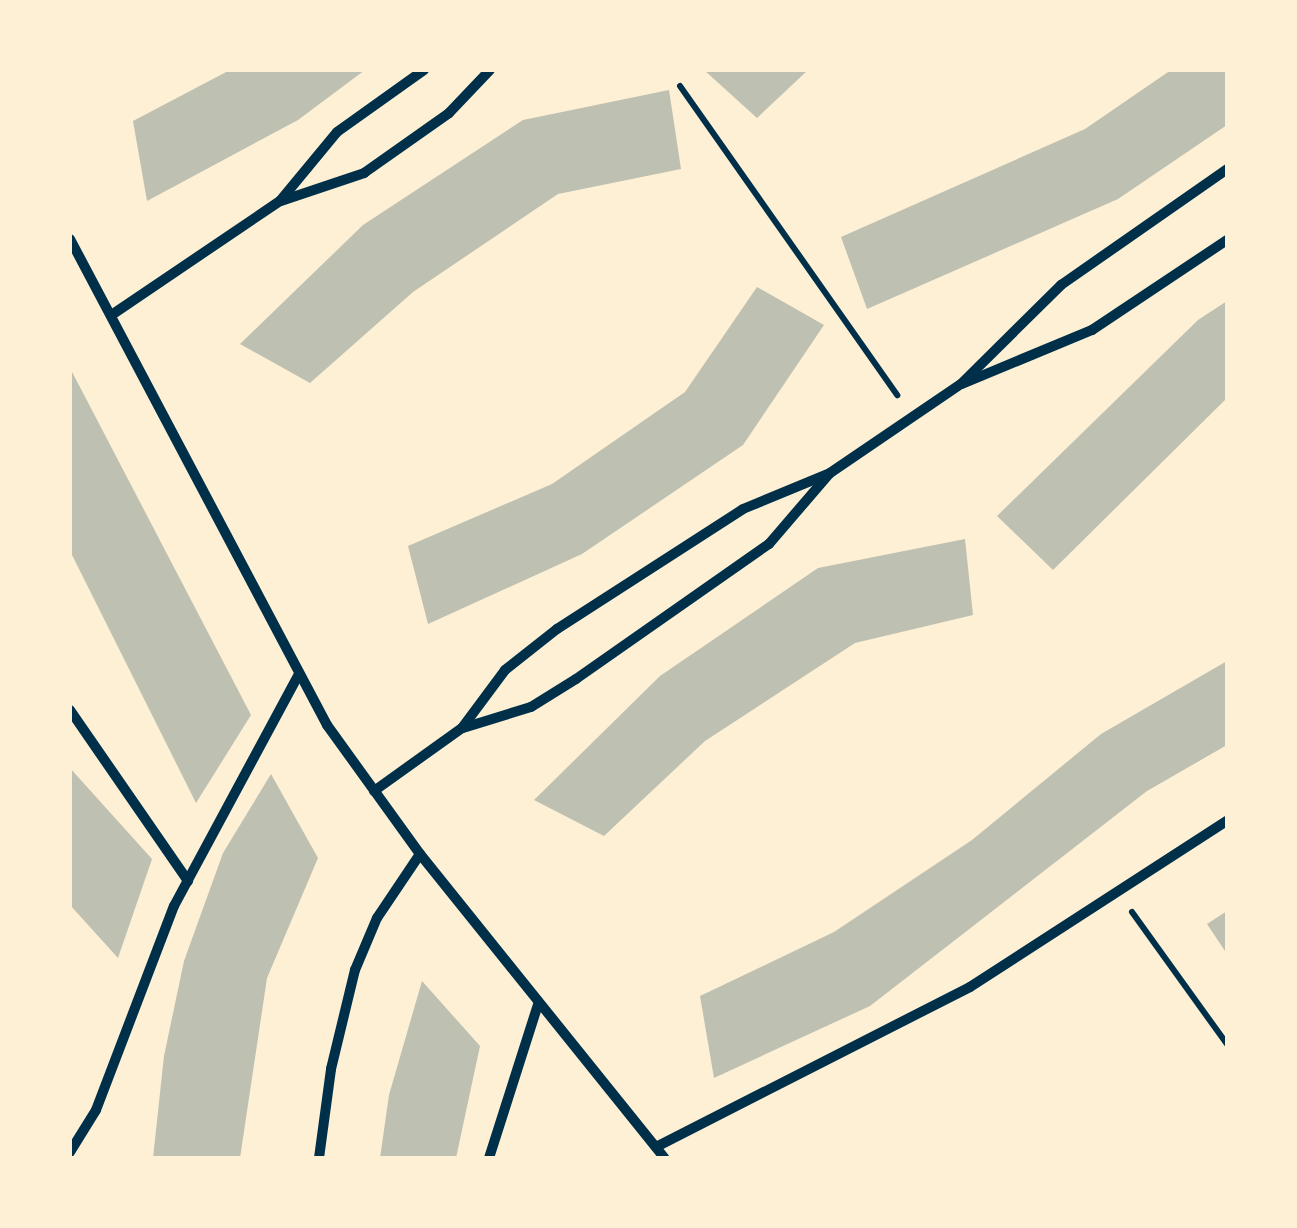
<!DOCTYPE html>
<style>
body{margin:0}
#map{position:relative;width:1297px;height:1228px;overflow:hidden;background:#fdf0d5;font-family:"DM Sans",sans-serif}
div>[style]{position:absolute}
.building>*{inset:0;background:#bec0b2}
.path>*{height:6px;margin:-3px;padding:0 3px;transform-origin:3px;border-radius:3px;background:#003049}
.minor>*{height:10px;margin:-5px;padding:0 5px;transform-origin:5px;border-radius:5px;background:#003049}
span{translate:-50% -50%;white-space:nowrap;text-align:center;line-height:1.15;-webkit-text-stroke:8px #fdf0d5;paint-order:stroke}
.frame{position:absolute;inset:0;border:72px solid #fdf0d5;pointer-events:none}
</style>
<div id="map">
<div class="building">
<i style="clip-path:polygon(230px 70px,365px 70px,298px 120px,147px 201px,133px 121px)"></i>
<i style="clip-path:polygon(704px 70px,808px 70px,757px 118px)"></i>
<i style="clip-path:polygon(1171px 70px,1227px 70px,1227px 125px,1118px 199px,867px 309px,841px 237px,1085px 129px)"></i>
<i style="clip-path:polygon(669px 90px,681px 169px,558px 194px,413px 292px,310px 383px,240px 344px,363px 225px,523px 120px)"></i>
<i style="clip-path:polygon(757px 287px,824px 325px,743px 445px,582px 554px,428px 624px,408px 546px,552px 484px,685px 392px)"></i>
<i style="clip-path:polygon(1227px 301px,1227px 398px,1053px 570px,997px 516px,1198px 320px)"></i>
<i style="clip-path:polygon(70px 368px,251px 715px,196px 803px,70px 551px)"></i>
<i style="clip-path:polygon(965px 539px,973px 615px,855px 643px,705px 741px,604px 836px,534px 800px,660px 676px,818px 568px)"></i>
<i style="clip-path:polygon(1227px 661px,1227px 745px,1147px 791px,870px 1006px,714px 1078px,700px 996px,834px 932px,972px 840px,1101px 734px)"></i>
<i style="clip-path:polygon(70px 768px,152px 859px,118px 958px,70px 905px)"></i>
<i style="clip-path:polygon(271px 774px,318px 858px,267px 978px,240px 1158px,153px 1158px,164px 1056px,184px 961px,223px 853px)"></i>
<i style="clip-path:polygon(1227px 911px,1227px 954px,1207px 924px)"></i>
<i style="clip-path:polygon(422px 981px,480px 1046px,456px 1158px,380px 1158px,389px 1095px)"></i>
</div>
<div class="path">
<i style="left:680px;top:86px;width:378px;rotate:54.9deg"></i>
<i style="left:1132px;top:912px;width:163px;rotate:54.3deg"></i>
</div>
<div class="minor">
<i style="left:281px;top:201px;width:88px;rotate:-18.6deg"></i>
<i style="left:364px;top:173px;width:104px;rotate:-35.2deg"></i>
<i style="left:449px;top:113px;width:59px;rotate:-46.4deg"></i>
<i style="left:70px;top:239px;width:550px;rotate:62.13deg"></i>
<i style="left:327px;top:725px;width:159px;rotate:54.2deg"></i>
<i style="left:420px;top:854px;width:390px;rotate:51.2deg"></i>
<i style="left:113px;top:314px;width:202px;rotate:-34.1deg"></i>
<i style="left:280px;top:201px;width:89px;rotate:-50.4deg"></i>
<i style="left:337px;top:132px;width:107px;rotate:-35.5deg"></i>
<i style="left:962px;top:384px;width:141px;rotate:-22.6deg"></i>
<i style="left:1092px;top:330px;width:162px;rotate:-33.7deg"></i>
<i style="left:70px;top:710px;width:208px;rotate:55.4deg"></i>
<i style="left:463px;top:728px;width:71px;rotate:-17.2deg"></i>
<i style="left:531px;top:707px;width:53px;rotate:-31.9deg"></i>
<i style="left:576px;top:679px;width:236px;rotate:-35deg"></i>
<i style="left:769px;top:544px;width:92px;rotate:-49.4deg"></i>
<i style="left:374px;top:791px;width:108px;rotate:-35.6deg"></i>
<i style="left:462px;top:728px;width:72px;rotate:-53.4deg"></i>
<i style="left:505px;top:670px;width:66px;rotate:-38.3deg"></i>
<i style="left:557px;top:629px;width:221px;rotate:-32.8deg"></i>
<i style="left:743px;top:509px;width:94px;rotate:-22.5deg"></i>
<i style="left:830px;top:473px;width:158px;rotate:-34.2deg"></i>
<i style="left:961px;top:384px;width:141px;rotate:-44.7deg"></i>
<i style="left:1061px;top:285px;width:203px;rotate:-34.9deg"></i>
<i style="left:656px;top:1147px;width:352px;rotate:-27deg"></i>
<i style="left:970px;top:987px;width:306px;rotate:-32.9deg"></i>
<i style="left:70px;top:1152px;width:49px;rotate:-58.2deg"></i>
<i style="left:96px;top:1110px;width:218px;rotate:-69.1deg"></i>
<i style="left:174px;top:906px;width:264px;rotate:-61.7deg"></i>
<i style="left:319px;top:1158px;width:90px;rotate:-82.3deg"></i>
<i style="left:331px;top:1069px;width:102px;rotate:-76.4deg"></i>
<i style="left:355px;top:970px;width:56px;rotate:-67.1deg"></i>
<i style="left:377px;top:918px;width:77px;rotate:-56.1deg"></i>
<i style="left:489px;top:1158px;width:162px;rotate:-72.3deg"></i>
</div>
<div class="frame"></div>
</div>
